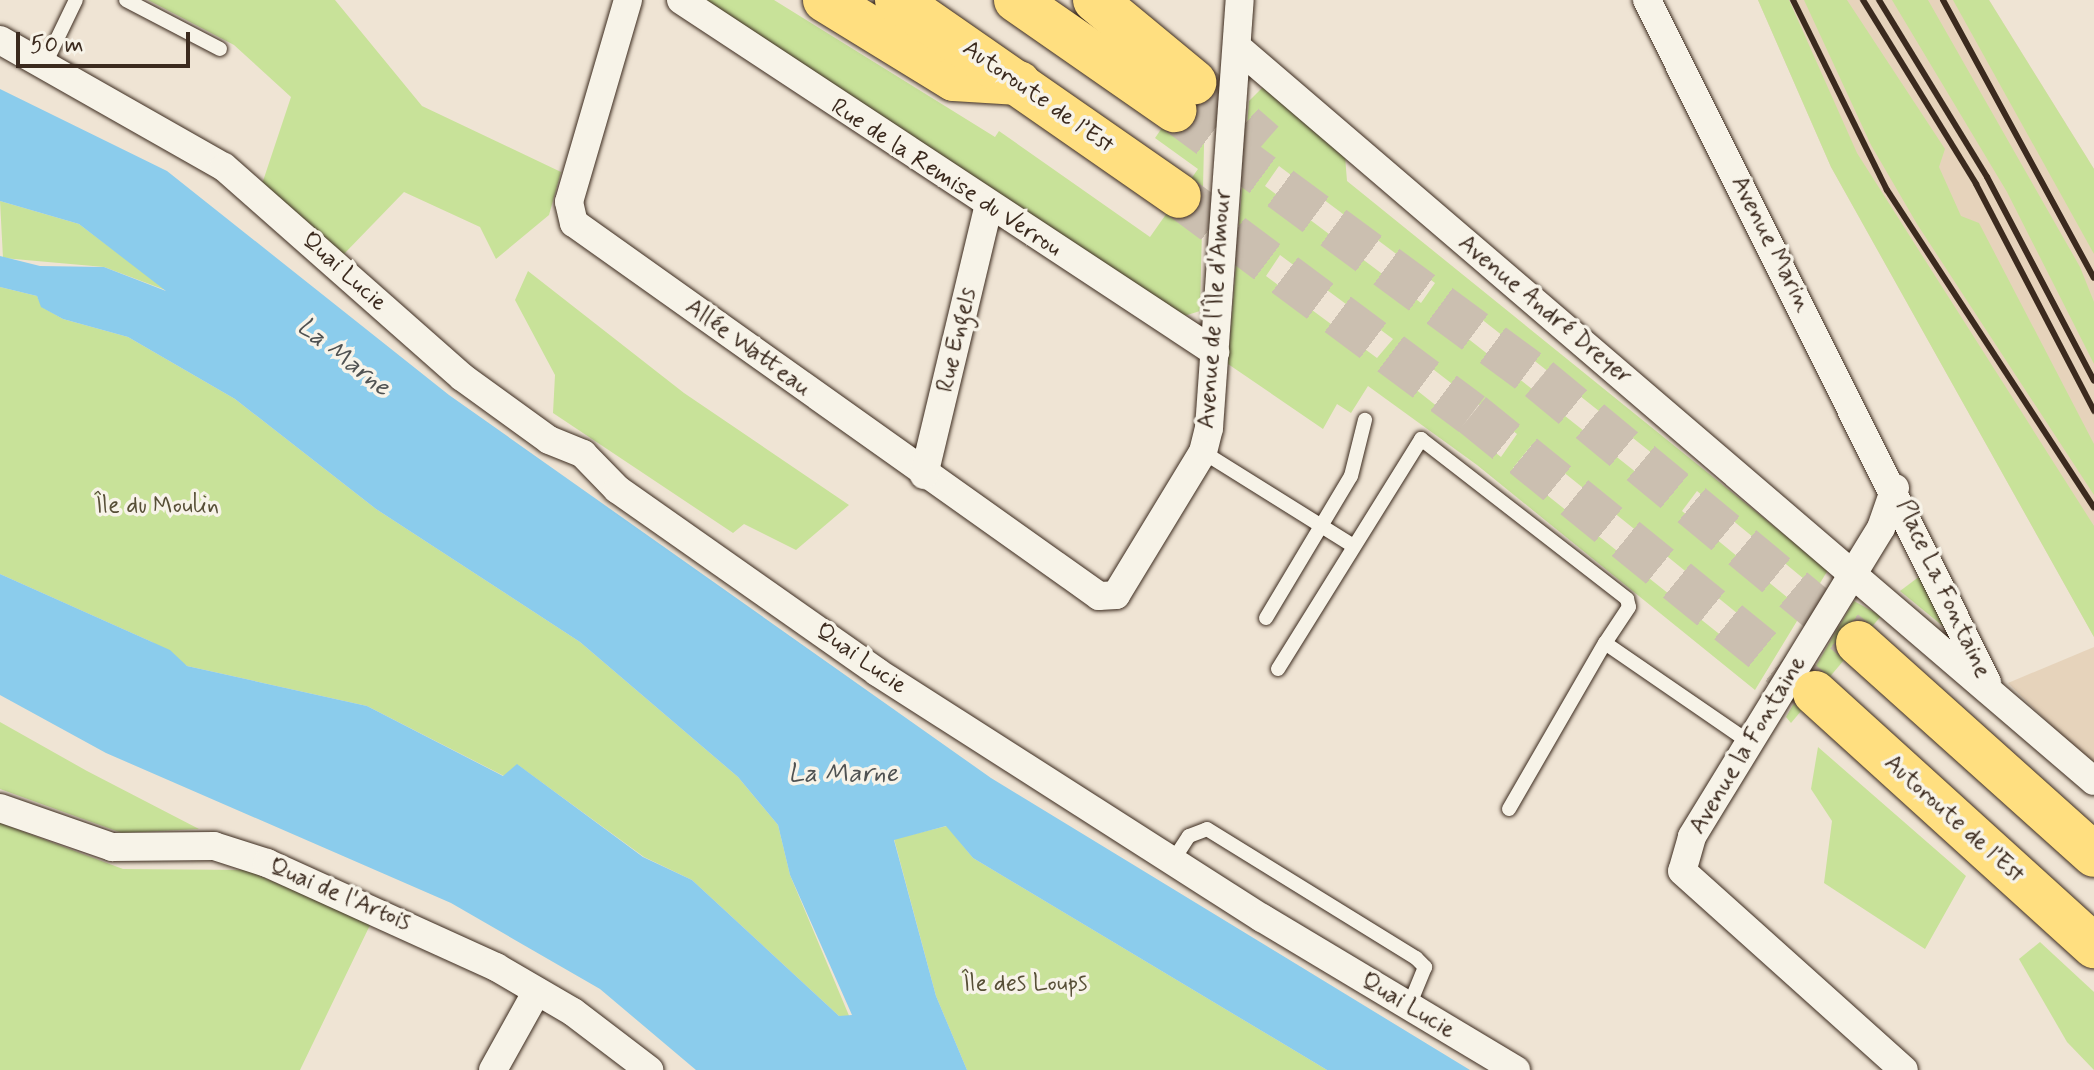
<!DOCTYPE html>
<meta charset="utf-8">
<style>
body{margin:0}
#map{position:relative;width:2094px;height:1070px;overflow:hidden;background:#efe4d4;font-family:Mynerve,sans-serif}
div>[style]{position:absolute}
.built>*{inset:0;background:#e6d3bb}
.green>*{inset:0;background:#c8e299}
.water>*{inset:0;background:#8bccec}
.highway-tunnel>*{height:44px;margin-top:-22px;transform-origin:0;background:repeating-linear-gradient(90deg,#cbbfb0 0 44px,transparent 0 66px)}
.roads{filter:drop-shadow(0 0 2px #3b2a1e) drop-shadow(0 0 2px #3b2a1e)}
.lane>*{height:14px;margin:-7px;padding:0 7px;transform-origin:7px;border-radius:7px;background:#f7f3e8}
.street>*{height:28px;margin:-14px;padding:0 14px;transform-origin:14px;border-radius:14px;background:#f7f3e8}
.highway>*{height:44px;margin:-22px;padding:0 22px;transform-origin:22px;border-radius:22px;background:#ffdf80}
.rail>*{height:6px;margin:-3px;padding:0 3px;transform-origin:3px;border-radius:3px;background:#3b2a1e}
span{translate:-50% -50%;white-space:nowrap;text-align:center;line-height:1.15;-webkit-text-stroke:7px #f7f3e8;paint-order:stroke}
.street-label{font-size:24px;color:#3b2a1e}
.park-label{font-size:24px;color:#574f37}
.water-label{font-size:26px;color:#4f5252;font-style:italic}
.scale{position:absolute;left:16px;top:32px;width:174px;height:36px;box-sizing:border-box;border:4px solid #3b2a1e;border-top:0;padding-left:10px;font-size:24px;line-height:28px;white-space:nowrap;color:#3b2a1e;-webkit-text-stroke:6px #f7f3e8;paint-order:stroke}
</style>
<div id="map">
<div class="built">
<i style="clip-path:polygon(1758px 0,1989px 0,2094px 169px,2094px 637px,1831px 167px)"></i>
<i style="clip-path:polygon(2094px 647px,2094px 767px,2008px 683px)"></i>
</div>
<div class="green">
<i style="clip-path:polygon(148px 0,335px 0,422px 106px,561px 172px,549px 215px,496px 259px,480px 227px,404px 192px,342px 256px,262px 184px,291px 97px,234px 45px)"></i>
<i style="clip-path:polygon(697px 0,774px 0,995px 137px,999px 131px,1150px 237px,1198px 169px,1155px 138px,1206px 64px,1200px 311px,1184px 316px)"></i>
<i style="clip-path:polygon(1758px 0,1789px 0,1857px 153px,2094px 526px,2094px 637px,1831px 167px)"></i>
<i style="clip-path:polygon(1804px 0,1847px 0,1945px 149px,1939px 167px,1961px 216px,1979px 223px,2094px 444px,2094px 495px,1917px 224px,1871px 145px)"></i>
<i style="clip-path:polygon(1892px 0,1928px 0,2080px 267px,2094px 302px,2094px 364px,2007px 192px)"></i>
<i style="clip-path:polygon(1953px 0,1989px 0,2094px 169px,2094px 254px)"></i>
<i style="clip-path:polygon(evenodd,1264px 86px,1345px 156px,1347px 181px,1828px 570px,1755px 690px,1477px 465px,1368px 386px,1351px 413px,1337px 404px,1323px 429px,1228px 364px,1249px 101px,1264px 86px,1279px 166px,1435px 283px,1421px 303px,1265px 186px,1279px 166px,1264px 86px,1280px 255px,1393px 339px,1377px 358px,1266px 276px,1280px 255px,1264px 86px,1452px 296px,1559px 380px,1546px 400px,1438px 315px,1452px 296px,1264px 86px,1407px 349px,1517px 434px,1501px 457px,1390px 369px,1407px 349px,1264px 86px,1575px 392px,1682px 477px,1666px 496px,1560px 412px,1575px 392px,1264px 86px,1531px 446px,1638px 532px,1621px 554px,1513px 468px,1531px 446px,1264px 86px,1697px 491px,1804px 579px,1788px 598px,1682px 511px,1697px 491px,1264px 86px,1652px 544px,1759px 631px,1742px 652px,1635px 567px,1652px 544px)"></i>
<i style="clip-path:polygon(0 201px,79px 224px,168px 291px,104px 267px,3px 258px)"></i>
<i style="clip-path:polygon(528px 271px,684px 393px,849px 505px,796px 550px,744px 524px,733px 533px,553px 413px,555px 375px,515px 300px)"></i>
<i style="clip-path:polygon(0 287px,37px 296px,42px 307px,63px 319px,128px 337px,235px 399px,376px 509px,580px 642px,738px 777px,778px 825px,790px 875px,850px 1018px,839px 1016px,692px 880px,644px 857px,518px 765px,504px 776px,367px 706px,187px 666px,152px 642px,0 574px)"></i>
<i style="clip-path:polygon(1920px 576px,1947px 625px,1944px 627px,1900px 591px)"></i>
<i style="clip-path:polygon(1854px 601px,1881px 616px,1791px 723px,1786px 717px)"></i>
<i style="clip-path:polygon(0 722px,87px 771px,199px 829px,122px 833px,0 789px)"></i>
<i style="clip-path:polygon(1818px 747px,1966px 876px,1925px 949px,1824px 883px,1832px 821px,1811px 789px)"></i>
<i style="clip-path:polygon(0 823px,123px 869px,246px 870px,371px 923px,300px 1070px,0 1070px)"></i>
<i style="clip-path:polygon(947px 826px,973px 858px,1327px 1070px,967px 1070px,936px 996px,894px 839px)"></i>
<i style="clip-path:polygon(2040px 942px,2094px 992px,2094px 1070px,2067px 1042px,2019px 959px)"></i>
</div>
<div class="water">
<i style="clip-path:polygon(0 89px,167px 171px,449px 395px,991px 778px,1470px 1070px,1327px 1070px,973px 858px,946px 826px,894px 840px,936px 996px,967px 1070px,696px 1070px,600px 989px,451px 903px,106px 753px,0 695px,0 574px,170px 650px,187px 666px,367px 706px,503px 776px,517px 764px,643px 857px,692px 880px,839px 1016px,852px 1015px,790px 875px,778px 825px,738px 777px,580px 642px,376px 509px,235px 399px,128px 337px,63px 319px,41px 307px,37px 296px,0 287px,0 256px,40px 266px,104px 267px,166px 291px,79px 224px,0 201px)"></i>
</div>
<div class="highway-tunnel">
<i style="left:1194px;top:82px;width:93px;rotate:41.1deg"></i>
<i style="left:1174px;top:110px;width:453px;rotate:36.4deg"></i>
<i style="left:1539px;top:379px;width:414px;rotate:39.6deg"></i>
<i style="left:1179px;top:196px;width:365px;rotate:36.7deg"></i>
<i style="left:1472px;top:414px;width:442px;rotate:39.1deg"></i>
</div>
<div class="roads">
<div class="lane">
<i style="left:126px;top:0;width:106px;rotate:27.5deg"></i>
<i style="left:45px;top:64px;width:71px;rotate:-64.2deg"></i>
<i style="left:1203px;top:452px;width:176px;rotate:32deg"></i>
<i style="left:1266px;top:618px;width:165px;rotate:-59.1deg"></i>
<i style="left:1351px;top:476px;width:58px;rotate:-76deg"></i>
<i style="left:1278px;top:669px;width:271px;rotate:-58.1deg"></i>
<i style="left:1421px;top:439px;width:261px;rotate:37.8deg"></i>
<i style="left:1627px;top:599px;width:8px;rotate:76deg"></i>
<i style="left:1629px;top:607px;width:43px;rotate:123.7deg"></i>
<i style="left:1605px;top:643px;width:175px;rotate:34.5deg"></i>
<i style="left:1509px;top:809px;width:192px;rotate:-60deg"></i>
<i style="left:1172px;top:862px;width:31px;rotate:-57deg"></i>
<i style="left:1189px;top:836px;width:19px;rotate:-21deg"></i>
<i style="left:1207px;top:829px;width:246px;rotate:31.7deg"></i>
<i style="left:1416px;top:958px;width:13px;rotate:45deg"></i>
<i style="left:1425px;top:967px;width:42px;rotate:112.3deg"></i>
</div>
<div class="street">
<i style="left:628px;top:0;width:210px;rotate:106.3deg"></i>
<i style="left:569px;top:202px;width:22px;rotate:77deg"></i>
<i style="left:574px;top:223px;width:644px;rotate:35.39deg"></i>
<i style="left:1099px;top:596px;width:17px;rotate:-3deg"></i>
<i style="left:1116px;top:595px;width:167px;rotate:-58.7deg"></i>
<i style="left:1203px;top:452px;width:25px;rotate:-76deg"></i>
<i style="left:1209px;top:428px;width:429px;rotate:-85.9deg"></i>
<i style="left:681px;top:0;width:640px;rotate:33.39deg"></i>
<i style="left:1647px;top:0;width:762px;rotate:63.5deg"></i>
<i style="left:0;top:40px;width:257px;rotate:29.6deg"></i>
<i style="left:224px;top:167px;width:317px;rotate:41.4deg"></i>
<i style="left:462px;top:377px;width:107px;rotate:35.9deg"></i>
<i style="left:549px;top:440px;width:37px;rotate:22deg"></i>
<i style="left:583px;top:454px;width:49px;rotate:45.8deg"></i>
<i style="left:617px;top:489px;width:318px;rotate:35.1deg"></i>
<i style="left:877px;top:672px;width:457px;rotate:32.6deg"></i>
<i style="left:1262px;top:918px;width:296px;rotate:30.9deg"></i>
<i style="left:1237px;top:47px;width:1128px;rotate:40.58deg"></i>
<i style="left:924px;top:475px;width:278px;rotate:-76.5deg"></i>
<i style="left:1895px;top:488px;width:42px;rotate:109.3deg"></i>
<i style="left:1881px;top:528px;width:362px;rotate:121.5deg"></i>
<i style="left:1692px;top:837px;width:35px;rotate:106deg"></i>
<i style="left:1682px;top:871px;width:298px;rotate:41.9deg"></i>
<i style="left:0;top:808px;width:119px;rotate:19.2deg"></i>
<i style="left:112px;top:847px;width:102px;rotate:-0.6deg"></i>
<i style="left:214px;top:846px;width:56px;rotate:17.8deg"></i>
<i style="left:267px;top:863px;width:252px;rotate:24.4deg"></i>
<i style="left:496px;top:967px;width:89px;rotate:30.3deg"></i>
<i style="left:573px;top:1012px;width:96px;rotate:37.3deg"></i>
<i style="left:493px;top:1070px;width:90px;rotate:-60.9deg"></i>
</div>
<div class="highway">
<i style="left:825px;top:0;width:151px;rotate:31.5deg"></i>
<i style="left:954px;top:79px;width:65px;rotate:3.5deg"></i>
<i style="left:897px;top:0;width:343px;rotate:34.8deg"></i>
<i style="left:1016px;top:0;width:193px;rotate:34.8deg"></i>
<i style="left:1095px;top:0;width:129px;rotate:39.6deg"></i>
<i style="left:1858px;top:643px;width:317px;rotate:41.9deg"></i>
<i style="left:1815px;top:693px;width:377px;rotate:42.2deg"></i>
</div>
</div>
<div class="rail">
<i style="left:1793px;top:0;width:212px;rotate:63.7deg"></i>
<i style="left:1887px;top:190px;width:379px;rotate:56.9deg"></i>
<i style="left:1863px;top:0;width:216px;rotate:58.4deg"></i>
<i style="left:1976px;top:184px;width:256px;rotate:62.5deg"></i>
<i style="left:1879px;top:0;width:207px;rotate:58.6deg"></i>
<i style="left:1987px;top:177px;width:230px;rotate:62.3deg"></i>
<i style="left:1943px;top:0;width:316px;rotate:61.5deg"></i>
</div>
<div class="street-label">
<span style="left:1038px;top:97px;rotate:35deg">Autoroute de l’Est</span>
<span style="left:946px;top:178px;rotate:33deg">Rue de la Remise du Verrou</span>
<span style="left:1771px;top:244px;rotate:63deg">Avenue Marin</span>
<span style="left:344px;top:272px;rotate:42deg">Quai Lucie</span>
<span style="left:1215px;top:309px;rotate:-86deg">Avenue de l'Île d'Amour</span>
<span style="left:1545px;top:310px;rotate:40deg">Avenue André Dreyer</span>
<span style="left:957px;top:340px;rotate:-77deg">Rue Engels</span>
<span style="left:748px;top:348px;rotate:36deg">Allée Watteau</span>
<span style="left:1943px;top:589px;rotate:65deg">Place La Fontaine</span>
<span style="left:861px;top:659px;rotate:35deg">Quai Lucie</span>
<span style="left:1748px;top:745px;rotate:-59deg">Avenue la Fontaine</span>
<span style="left:1954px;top:819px;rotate:42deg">Autoroute de l’Est</span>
<span style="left:340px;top:895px;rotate:23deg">Quai de l'Artois</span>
<span style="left:1408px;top:1006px;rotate:31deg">Quai Lucie</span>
</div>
<div class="park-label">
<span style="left:156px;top:506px">Île du Moulin</span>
<span style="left:1024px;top:984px">Île des Loups</span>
</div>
<div class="water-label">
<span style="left:343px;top:358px;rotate:38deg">La Marne</span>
<span style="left:843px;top:775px">La Marne</span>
</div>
<div class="scale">50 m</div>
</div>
